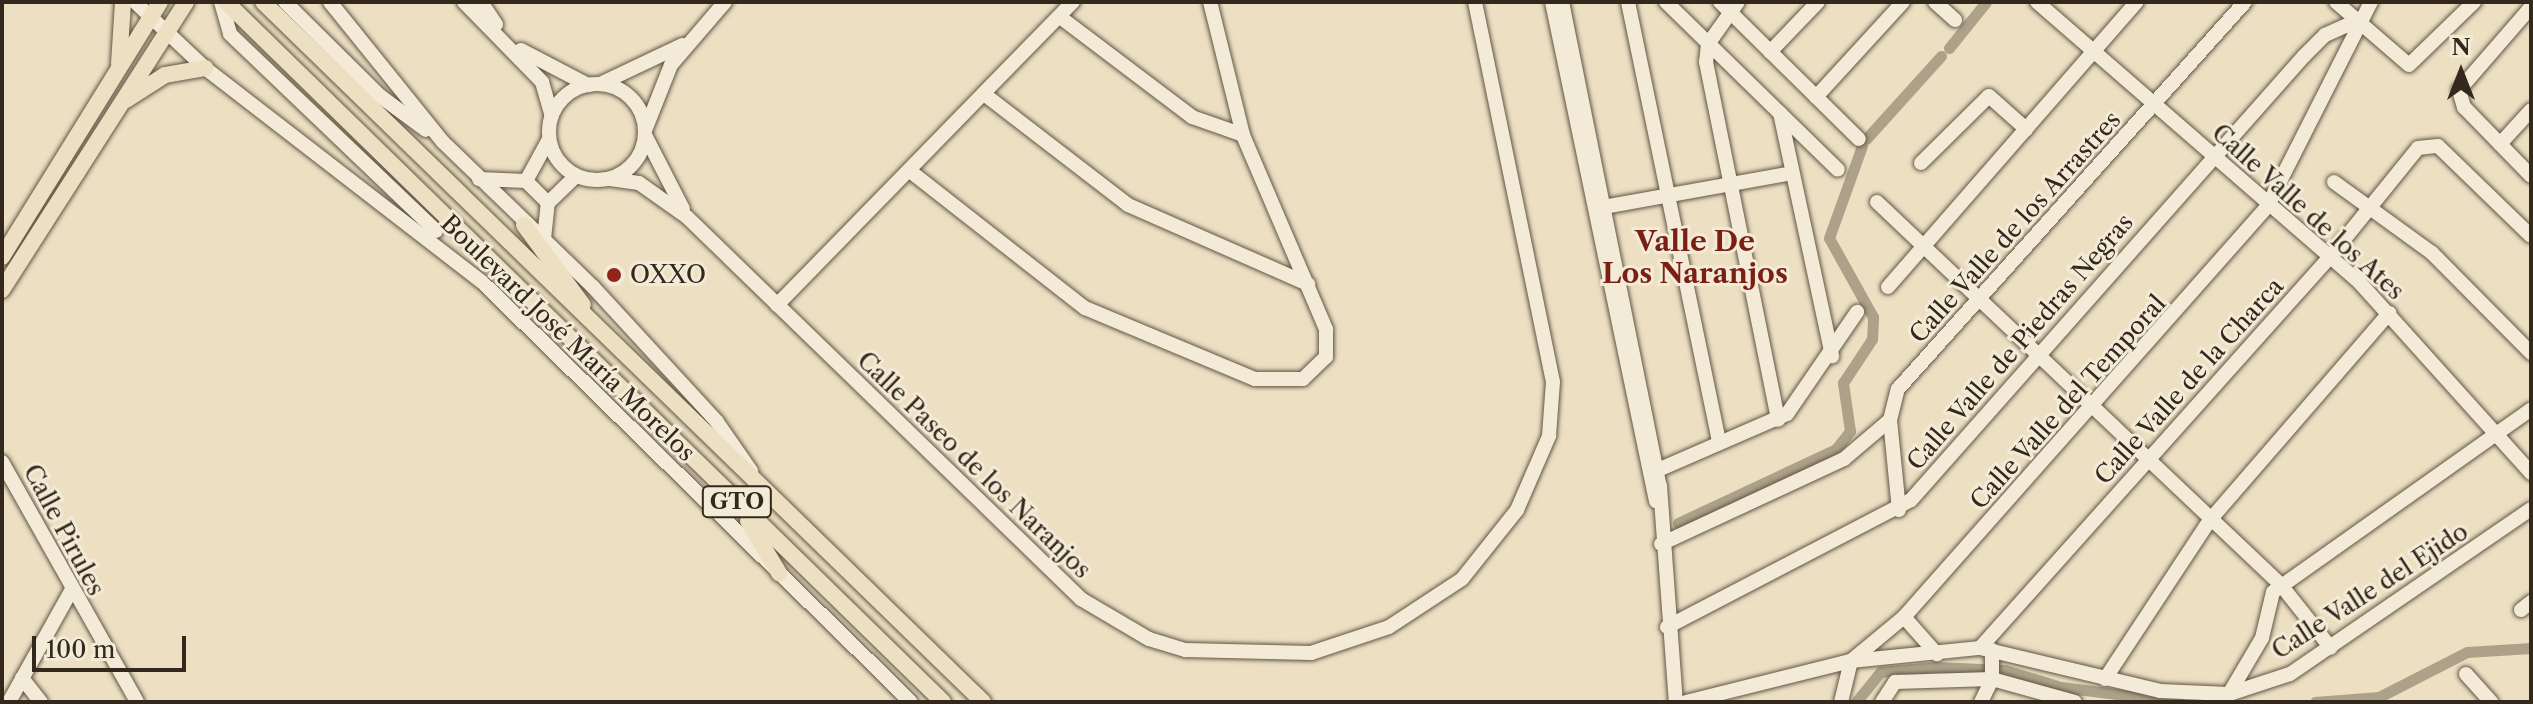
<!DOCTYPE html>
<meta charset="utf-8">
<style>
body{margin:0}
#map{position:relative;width:2533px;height:704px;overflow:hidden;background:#ecdfc2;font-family:"Libre Caslon Text",serif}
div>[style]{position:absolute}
.canal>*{height:11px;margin:-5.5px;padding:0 5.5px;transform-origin:5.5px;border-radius:5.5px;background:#ada189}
.roads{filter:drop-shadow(0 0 2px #605645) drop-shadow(0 0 2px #605645)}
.minor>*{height:14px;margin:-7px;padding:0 7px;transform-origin:7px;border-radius:7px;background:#f3ead7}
.minor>.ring{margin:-7px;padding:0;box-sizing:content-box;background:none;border:14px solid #f3ead7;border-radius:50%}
.major>*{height:16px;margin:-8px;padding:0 8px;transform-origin:8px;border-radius:8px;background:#ecdfc2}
.dots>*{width:22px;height:22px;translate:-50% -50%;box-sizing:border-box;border:4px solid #f3ead7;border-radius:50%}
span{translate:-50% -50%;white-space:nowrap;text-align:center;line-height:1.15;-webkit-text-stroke:6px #f3ead7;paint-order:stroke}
.shield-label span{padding:2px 6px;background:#f3ead7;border:2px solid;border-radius:6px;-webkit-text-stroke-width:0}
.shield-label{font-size:22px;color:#32281b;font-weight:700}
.street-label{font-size:24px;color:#32281b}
.poi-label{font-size:24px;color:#32281b}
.left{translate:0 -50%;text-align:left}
.quarter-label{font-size:28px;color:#7a1f14;font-weight:700}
.frame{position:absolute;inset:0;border:4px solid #32281b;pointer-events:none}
.north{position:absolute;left:2421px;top:32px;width:80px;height:80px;-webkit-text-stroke:6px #f3ead7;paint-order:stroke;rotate:0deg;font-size:22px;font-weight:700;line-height:32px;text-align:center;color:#32281b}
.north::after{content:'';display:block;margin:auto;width:28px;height:36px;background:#32281b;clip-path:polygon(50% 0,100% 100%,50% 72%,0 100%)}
.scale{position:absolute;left:32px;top:636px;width:154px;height:36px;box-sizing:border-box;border:4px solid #32281b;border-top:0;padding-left:10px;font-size:24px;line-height:28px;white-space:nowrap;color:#32281b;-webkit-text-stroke:6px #f3ead7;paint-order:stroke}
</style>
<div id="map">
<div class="canal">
<i style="left:1949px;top:48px;width:59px;rotate:-51.2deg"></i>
<i style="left:1866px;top:139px;width:112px;rotate:-47.9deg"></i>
<i style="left:1678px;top:523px;width:174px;rotate:-25.1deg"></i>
<i style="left:1836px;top:449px;width:23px;rotate:-52deg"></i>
<i style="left:1850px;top:431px;width:49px;rotate:-98.3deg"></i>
<i style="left:1843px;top:383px;width:53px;rotate:-56.6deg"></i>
<i style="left:1872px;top:339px;width:22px;rotate:-87deg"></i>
<i style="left:1873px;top:317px;width:90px;rotate:-119.1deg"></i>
<i style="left:1829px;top:238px;width:98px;rotate:-70.3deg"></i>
<i style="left:1856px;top:702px;width:38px;rotate:-51deg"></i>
<i style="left:1880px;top:672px;width:55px;rotate:-5.2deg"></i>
<i style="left:1935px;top:667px;width:70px;rotate:2.5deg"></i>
<i style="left:2005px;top:670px;width:59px;rotate:16.9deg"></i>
<i style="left:2061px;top:687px;width:119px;rotate:7.2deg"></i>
<i style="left:2315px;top:702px;width:64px;rotate:-4.5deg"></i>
<i style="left:2379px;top:697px;width:99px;rotate:-27.1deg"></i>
<i style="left:2467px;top:652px;width:64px;rotate:-3.6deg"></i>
</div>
<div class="roads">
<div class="minor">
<i style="left:135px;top:2px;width:96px;rotate:43.3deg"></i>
<i style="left:205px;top:68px;width:350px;rotate:37.7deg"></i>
<i style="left:482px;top:282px;width:600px;rotate:44.39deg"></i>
<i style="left:221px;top:2px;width:33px;rotate:74deg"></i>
<i style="left:230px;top:34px;width:285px;rotate:43.7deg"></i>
<i style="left:285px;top:2px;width:134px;rotate:44.7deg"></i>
<i style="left:380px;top:96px;width:57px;rotate:36.5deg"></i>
<i style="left:330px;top:2px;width:180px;rotate:51.1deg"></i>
<i style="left:443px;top:142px;width:209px;rotate:44deg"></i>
<i style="left:593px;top:287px;width:183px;rotate:47.4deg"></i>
<i style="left:717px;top:422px;width:60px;rotate:55.2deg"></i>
<i style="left:464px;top:2px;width:112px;rotate:45.7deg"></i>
<i style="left:542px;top:82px;width:35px;rotate:74deg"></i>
<i style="left:481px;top:2px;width:27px;rotate:56deg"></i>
<i style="left:1552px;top:2px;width:510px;rotate:78.23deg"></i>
<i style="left:1562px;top:2px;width:494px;rotate:78.6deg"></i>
<i style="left:1660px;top:486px;width:217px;rotate:85.8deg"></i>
<i style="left:1628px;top:2px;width:450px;rotate:78.3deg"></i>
<i style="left:1666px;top:2px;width:240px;rotate:44.3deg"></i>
<i style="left:1720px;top:2px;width:195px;rotate:44.6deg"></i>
<i style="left:1738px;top:2px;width:52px;rotate:125.5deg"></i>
<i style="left:1708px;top:44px;width:18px;rotate:96deg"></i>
<i style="left:1706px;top:62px;width:365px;rotate:78.6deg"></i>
<i style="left:1935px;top:2px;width:27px;rotate:42deg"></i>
<i style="left:2037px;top:2px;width:428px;rotate:41deg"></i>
<i style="left:2360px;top:283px;width:256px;rotate:48deg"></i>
<i style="left:2336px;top:2px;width:96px;rotate:40.8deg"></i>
<i style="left:2409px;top:65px;width:91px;rotate:-44.1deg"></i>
<i style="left:2531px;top:7px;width:110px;rotate:130.9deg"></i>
<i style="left:2459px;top:90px;width:18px;rotate:74deg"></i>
<i style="left:2464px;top:107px;width:96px;rotate:45.8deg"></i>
<i style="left:1060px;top:17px;width:166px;rotate:37.1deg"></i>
<i style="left:1192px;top:117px;width:54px;rotate:19.4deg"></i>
<i style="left:521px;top:50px;width:76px;rotate:27.6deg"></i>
<i style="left:1770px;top:52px;width:69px;rotate:-46.2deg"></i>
<i class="ring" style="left:549px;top:84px;width:82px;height:82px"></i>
<i style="left:600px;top:84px;width:91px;rotate:-25.4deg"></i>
<i style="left:984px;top:94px;width:182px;rotate:37.6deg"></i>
<i style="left:1128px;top:205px;width:197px;rotate:23.7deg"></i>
<i style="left:1816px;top:97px;width:129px;rotate:-47.5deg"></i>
<i style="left:1780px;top:113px;width:249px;rotate:77.9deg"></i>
<i style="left:646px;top:128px;width:68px;rotate:-68.4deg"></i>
<i style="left:671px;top:65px;width:83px;rotate:-49.4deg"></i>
<i style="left:646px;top:137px;width:81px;rotate:62.8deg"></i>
<i style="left:2500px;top:144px;width:46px;rotate:-47.6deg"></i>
<i style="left:1921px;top:163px;width:95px;rotate:-44.6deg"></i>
<i style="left:1989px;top:96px;width:50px;rotate:41.7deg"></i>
<i style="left:910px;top:171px;width:222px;rotate:38.1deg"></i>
<i style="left:1085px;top:308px;width:184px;rotate:22.7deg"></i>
<i style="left:1255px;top:379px;width:48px"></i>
<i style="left:1303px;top:379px;width:32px;rotate:-44deg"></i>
<i style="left:1326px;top:357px;width:28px;rotate:-90deg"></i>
<i style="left:1326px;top:329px;width:211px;rotate:-113.2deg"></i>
<i style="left:1243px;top:135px;width:137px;rotate:-103.9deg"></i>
<i style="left:479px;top:179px;width:47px;rotate:2.4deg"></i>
<i style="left:526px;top:181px;width:46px;rotate:-61.2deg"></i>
<i style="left:610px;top:179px;width:29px;rotate:8deg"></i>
<i style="left:639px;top:183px;width:59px;rotate:35.3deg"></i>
<i style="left:687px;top:217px;width:549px;rotate:44.11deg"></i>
<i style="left:1081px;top:599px;width:79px;rotate:30.5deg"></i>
<i style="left:1149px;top:639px;width:38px;rotate:17deg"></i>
<i style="left:1185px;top:650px;width:126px;rotate:1.4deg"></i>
<i style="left:1311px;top:653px;width:82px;rotate:-18.4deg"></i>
<i style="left:1389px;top:627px;width:87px;rotate:-33.3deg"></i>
<i style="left:1462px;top:579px;width:88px;rotate:-51.4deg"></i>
<i style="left:1517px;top:510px;width:81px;rotate:-66.6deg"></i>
<i style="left:1549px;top:436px;width:54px;rotate:-85.8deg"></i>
<i style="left:1553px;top:382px;width:388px;rotate:-101.6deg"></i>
<i style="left:526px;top:181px;width:31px;rotate:45deg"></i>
<i style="left:2334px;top:182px;width:121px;rotate:35.9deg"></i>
<i style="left:2432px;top:253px;width:141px;rotate:45.3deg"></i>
<i style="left:1877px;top:202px;width:557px;rotate:43.47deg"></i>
<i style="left:2281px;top:585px;width:80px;rotate:51.6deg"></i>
<i style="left:1598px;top:208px;width:197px;rotate:-10.2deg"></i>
<i style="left:544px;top:239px;width:36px;rotate:-84deg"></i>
<i style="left:548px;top:203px;width:39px;rotate:-44deg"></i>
<i style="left:1888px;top:287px;width:378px;rotate:-48.9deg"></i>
<i style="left:777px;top:305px;width:424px;rotate:-45.7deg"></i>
<i style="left:2px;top:462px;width:275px;rotate:60.6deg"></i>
<i style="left:1651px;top:473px;width:148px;rotate:-23.5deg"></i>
<i style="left:1787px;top:414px;width:124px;rotate:-55.5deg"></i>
<i style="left:1899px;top:510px;width:90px;rotate:-95.7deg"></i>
<i style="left:1890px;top:420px;width:32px;rotate:-76deg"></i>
<i style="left:1898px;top:389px;width:520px;rotate:-48.12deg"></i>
<i style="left:1661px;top:544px;width:202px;rotate:-24.9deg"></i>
<i style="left:1844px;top:459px;width:60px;rotate:-40.3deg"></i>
<i style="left:2521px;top:610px;width:13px;rotate:-39deg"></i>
<i style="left:1904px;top:617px;width:50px;rotate:48.3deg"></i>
<i style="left:1667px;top:627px;width:275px;rotate:-27.5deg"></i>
<i style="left:1911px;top:500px;width:593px;rotate:-48.49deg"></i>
<i style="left:2304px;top:56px;width:30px;rotate:-45deg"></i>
<i style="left:2325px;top:35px;width:35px;rotate:-24deg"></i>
<i style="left:1980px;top:648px;width:523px;rotate:-48.18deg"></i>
<i style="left:2329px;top:258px;width:141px;rotate:-51deg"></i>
<i style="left:2418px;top:148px;width:20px;rotate:-6deg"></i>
<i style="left:2438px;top:146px;width:129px;rotate:44.1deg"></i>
<i style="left:1851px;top:661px;width:69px;rotate:-39.7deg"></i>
<i style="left:1904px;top:617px;width:548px;rotate:-48.48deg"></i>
<i style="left:2267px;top:207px;width:230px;rotate:-63.1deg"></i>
<i style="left:2466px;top:674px;width:38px;rotate:48deg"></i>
<i style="left:22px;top:678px;width:31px;rotate:52deg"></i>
<i style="left:2105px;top:679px;width:191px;rotate:-56.6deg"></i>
<i style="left:2210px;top:520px;width:274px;rotate:-49.1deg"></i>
<i style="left:2229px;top:694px;width:65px;rotate:-59.5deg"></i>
<i style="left:2262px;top:638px;width:47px;rotate:-76.6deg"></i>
<i style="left:2273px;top:592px;width:316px;rotate:-35.3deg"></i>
<i style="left:9px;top:702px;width:127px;rotate:-60.8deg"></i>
<i style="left:1686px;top:702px;width:170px;rotate:-14deg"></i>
<i style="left:1851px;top:661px;width:130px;rotate:-5.8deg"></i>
<i style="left:1980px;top:648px;width:185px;rotate:13.4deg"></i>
<i style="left:2160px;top:691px;width:69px;rotate:2.5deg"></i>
<i style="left:2229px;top:694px;width:64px;rotate:-18.2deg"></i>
<i style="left:2290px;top:674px;width:292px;rotate:-34.4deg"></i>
<i style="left:1841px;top:702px;width:42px;rotate:-76.3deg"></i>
<i style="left:1882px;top:702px;width:24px;rotate:-57deg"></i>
<i style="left:1895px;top:682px;width:97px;rotate:-1.8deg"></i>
<i style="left:1992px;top:679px;width:86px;rotate:15.5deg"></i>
<i style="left:1981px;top:702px;width:25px;rotate:-64deg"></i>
<i style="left:1992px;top:679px;width:29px;rotate:-90deg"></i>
</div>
<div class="major">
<i style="left:226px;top:2px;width:1002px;rotate:44.31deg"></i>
<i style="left:263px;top:2px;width:1004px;rotate:44.19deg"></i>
<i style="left:119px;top:64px;width:62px;rotate:-86.3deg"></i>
<i style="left:126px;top:100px;width:46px;rotate:-32.7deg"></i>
<i style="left:165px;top:75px;width:41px;rotate:-9.9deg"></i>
<i style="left:524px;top:225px;width:99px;rotate:53.6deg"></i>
<i style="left:2px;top:257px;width:300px;rotate:-58.2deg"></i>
<i style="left:2px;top:290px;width:342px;rotate:-57.4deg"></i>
<i style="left:748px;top:521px;width:61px;rotate:59.2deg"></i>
</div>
</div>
<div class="dots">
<i style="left:614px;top:275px;background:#8f2418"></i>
</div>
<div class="shield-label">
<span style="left:737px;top:502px">GTO</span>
</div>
<div class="street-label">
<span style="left:2308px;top:212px;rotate:42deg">Calle Valle de los Ates</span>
<span style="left:2015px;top:227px;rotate:-48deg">Calle Valle de los Arrastres</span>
<span style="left:568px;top:338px;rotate:44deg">Boulevard José María Morelos</span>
<span style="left:2020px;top:342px;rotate:-49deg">Calle Valle de Piedras Negras</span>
<span style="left:2189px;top:381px;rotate:-48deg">Calle Valle de la Charca</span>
<span style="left:2068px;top:402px;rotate:-48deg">Calle Valle del Temporal</span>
<span style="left:974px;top:465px;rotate:44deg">Calle Paseo de los Naranjos</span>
<span style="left:64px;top:530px;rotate:62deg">Calle Pirules</span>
<span style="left:2370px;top:591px;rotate:-33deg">Calle Valle del Ejido</span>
</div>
<div class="poi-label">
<span class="left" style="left:630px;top:275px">OXXO</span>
</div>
<div class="quarter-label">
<span style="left:1695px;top:257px">Valle De<br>Los Naranjos</span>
</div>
<div class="frame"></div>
<div class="north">N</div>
<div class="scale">100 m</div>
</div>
